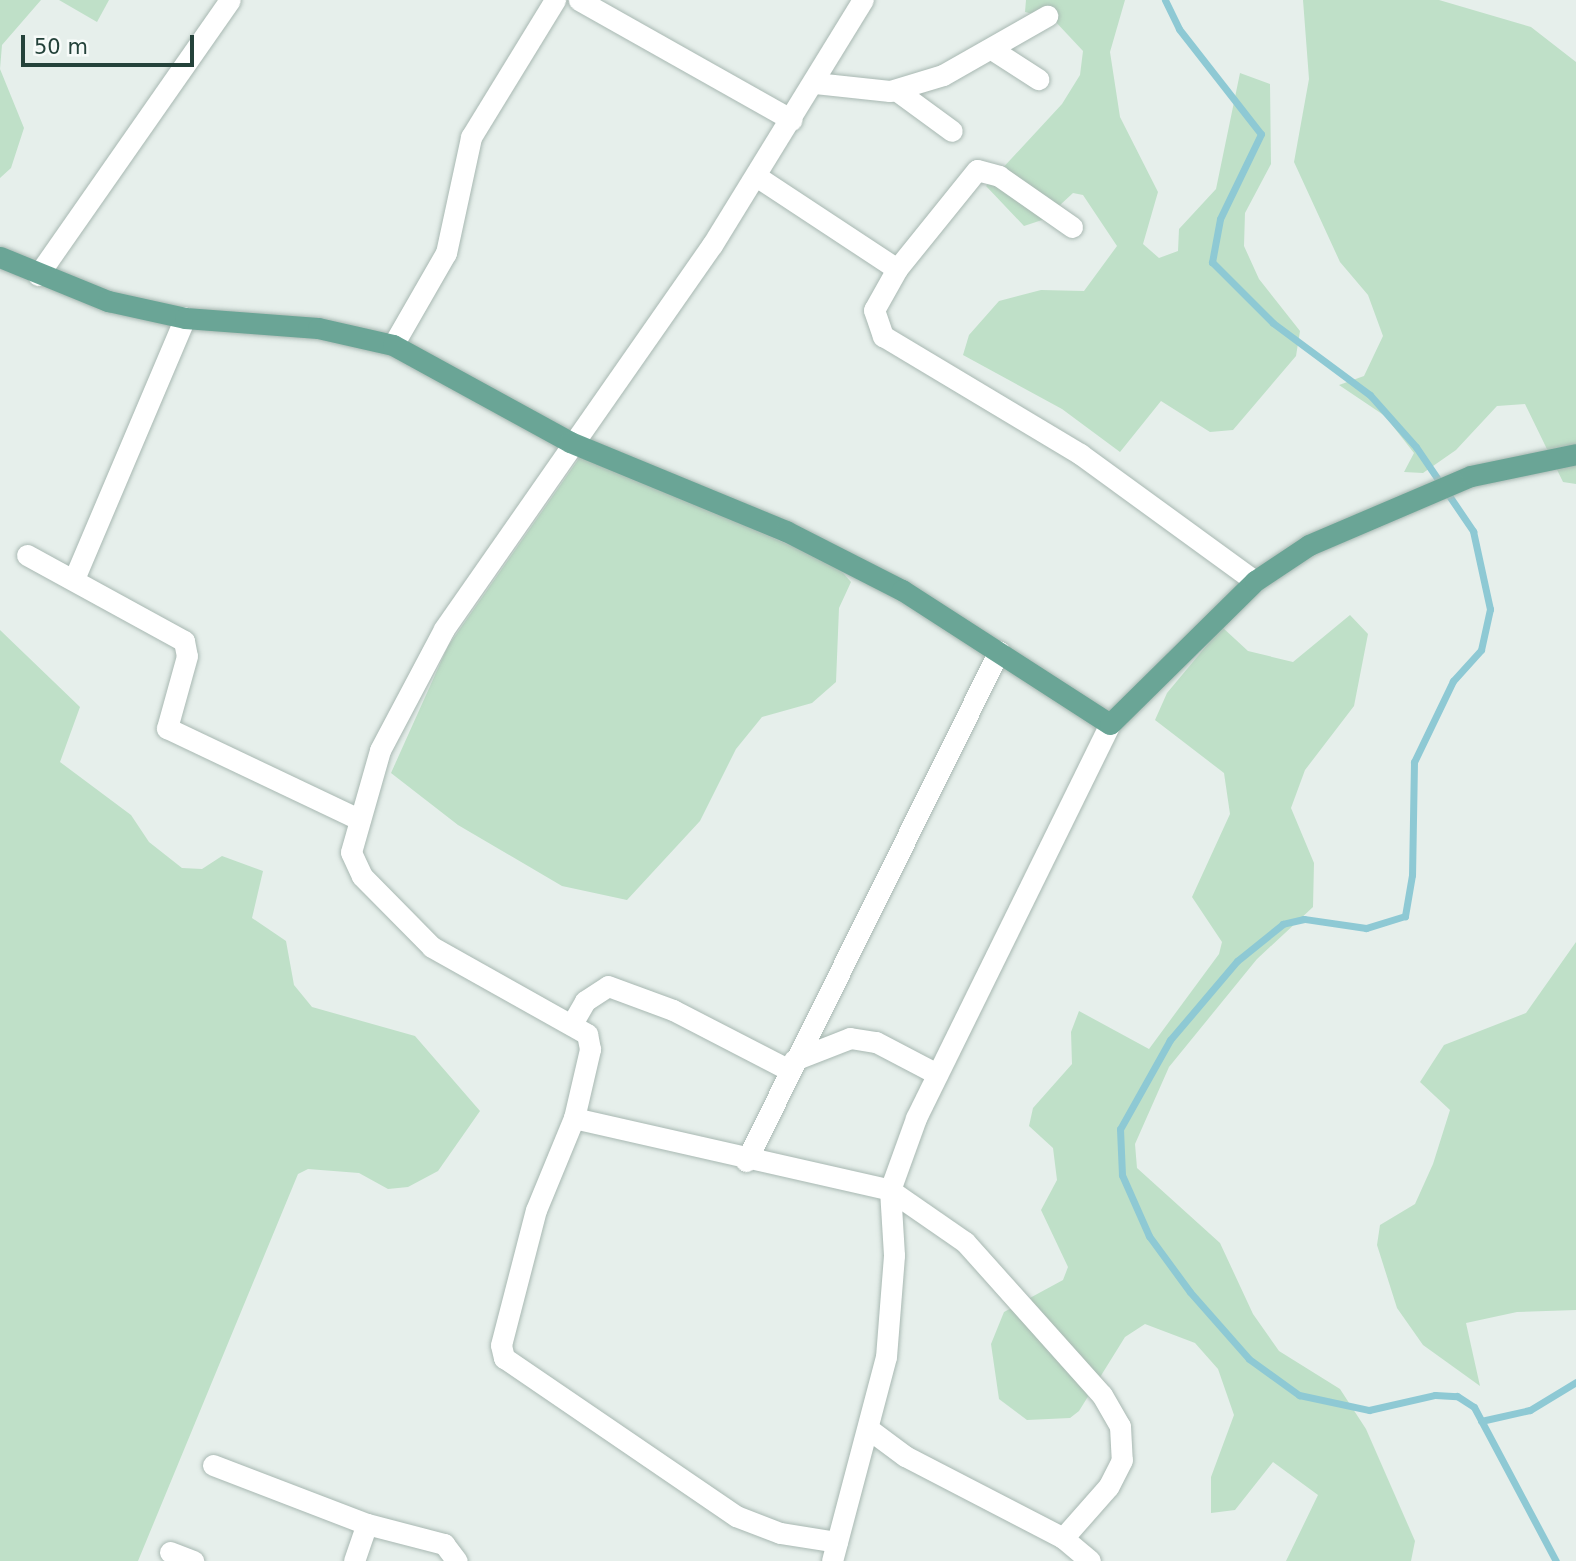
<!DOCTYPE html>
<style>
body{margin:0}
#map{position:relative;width:1576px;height:1561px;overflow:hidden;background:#e6efeb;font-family:"DejaVu Sans",sans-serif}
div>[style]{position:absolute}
.green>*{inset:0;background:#bfe0c8}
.stream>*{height:7px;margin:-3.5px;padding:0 3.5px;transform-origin:3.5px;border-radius:3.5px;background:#8ec9d4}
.roads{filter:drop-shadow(0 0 2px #a8b8b2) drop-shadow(0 0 2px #a8b8b2)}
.minor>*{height:21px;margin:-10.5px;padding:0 10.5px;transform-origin:10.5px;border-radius:10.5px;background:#fff}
.major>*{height:21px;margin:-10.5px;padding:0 10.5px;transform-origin:10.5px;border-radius:10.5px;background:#6aa596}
span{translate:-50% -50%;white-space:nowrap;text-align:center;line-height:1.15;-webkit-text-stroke:6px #f7fbf9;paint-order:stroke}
.scale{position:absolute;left:21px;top:35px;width:173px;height:32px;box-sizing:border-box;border:4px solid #24423a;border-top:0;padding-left:9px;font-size:21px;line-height:24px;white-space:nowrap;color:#24423a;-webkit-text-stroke:5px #f7fbf9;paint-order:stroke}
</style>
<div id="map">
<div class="green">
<i style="clip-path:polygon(0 0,41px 0,2px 45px,0 69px,24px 128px,11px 168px,0 178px)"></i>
<i style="clip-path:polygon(59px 0,109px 0,97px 22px)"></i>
<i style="clip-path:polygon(1026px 0,1125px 0,1110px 52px,1120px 117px,1158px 192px,1143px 244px,1159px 258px,1178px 251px,1179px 229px,1216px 189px,1240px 73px,1270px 84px,1271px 164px,1245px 213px,1244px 246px,1259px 279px,1300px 331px,1296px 356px,1233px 430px,1210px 432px,1161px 401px,1120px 452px,1062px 409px,963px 355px,969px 335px,999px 301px,1041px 290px,1084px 291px,1117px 246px,1083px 195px,1073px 193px,1045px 219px,1024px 226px,986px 186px,1062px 104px,1080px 75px,1083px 51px,1053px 19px,1025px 12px)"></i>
<i style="clip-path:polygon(1303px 0,1439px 0,1531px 27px,1576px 62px,1576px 484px,1563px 482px,1525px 404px,1497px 406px,1456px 450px,1423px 473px,1404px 472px,1414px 453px,1385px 416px,1339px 385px,1364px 376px,1383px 336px,1368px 295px,1340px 262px,1294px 162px,1309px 79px)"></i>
<i style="clip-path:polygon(582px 454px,837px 566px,851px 582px,839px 608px,836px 682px,812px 703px,762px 717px,736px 749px,700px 821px,627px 900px,562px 886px,458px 825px,391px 773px,448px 646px)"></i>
<i style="clip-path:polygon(1350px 615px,1368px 634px,1354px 706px,1305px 770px,1291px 808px,1314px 863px,1313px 907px,1257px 959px,1169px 1067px,1135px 1144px,1137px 1168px,1220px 1243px,1253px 1314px,1279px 1351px,1340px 1389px,1366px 1429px,1415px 1541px,1411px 1561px,1286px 1561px,1318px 1495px,1273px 1462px,1235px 1510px,1211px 1513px,1211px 1477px,1234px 1415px,1218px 1369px,1195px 1343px,1145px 1324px,1125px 1337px,1079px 1411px,1070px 1418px,1027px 1420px,999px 1399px,991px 1344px,1004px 1312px,1063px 1280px,1068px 1267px,1041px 1210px,1057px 1180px,1053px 1148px,1029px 1126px,1033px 1108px,1072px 1064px,1071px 1032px,1079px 1011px,1149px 1049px,1219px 954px,1222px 942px,1192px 897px,1230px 814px,1224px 773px,1155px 720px,1167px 693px,1222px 627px,1248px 651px,1293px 662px)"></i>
<i style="clip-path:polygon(0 630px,80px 707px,60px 762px,131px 815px,149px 842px,182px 868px,202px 869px,222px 856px,263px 871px,252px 918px,286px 941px,294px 985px,312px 1007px,415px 1036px,480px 1111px,438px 1171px,408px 1187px,388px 1189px,359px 1173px,308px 1169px,298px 1174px,138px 1561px,0 1561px)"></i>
<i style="clip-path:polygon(1576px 942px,1576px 1310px,1517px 1312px,1466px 1323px,1480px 1386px,1423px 1345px,1397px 1308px,1377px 1245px,1380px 1225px,1415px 1204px,1433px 1164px,1450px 1110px,1420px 1082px,1444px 1045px,1526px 1013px)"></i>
</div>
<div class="stream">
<i style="left:1165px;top:0;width:32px;rotate:64deg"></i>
<i style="left:1179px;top:29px;width:133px;rotate:52deg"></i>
<i style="left:1261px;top:134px;width:94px;rotate:115.8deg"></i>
<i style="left:1220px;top:219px;width:44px;rotate:100.5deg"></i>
<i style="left:1212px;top:262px;width:86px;rotate:45deg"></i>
<i style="left:1273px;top:323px;width:121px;rotate:36.6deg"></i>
<i style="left:1370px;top:395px;width:69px;rotate:48.5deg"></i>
<i style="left:1416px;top:447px;width:102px;rotate:55.8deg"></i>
<i style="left:1473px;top:531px;width:80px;rotate:77.7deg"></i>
<i style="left:1490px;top:609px;width:42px;rotate:102.4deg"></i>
<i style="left:1481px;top:650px;width:42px;rotate:132.1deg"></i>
<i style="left:1453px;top:681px;width:90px;rotate:115.7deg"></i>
<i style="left:1414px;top:762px;width:113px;rotate:91deg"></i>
<i style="left:1412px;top:875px;width:42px;rotate:99.7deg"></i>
<i style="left:1405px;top:916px;width:41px;rotate:162.9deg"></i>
<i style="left:1366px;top:928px;width:63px;rotate:-171.7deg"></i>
<i style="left:1304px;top:919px;width:22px;rotate:167deg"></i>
<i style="left:1283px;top:924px;width:59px;rotate:141.2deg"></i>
<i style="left:1237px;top:961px;width:104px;rotate:130.3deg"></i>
<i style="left:1170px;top:1040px;width:102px;rotate:119.3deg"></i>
<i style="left:1120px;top:1129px;width:46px;rotate:87.5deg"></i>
<i style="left:1122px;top:1175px;width:67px;rotate:66.1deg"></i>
<i style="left:1149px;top:1236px;width:69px;rotate:53.8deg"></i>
<i style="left:1190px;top:1292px;width:89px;rotate:48.6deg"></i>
<i style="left:1249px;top:1359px;width:62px;rotate:35.8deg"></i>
<i style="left:1299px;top:1395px;width:72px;rotate:12.1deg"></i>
<i style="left:1369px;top:1410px;width:68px;rotate:-12.8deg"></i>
<i style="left:1435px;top:1395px;width:22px;rotate:3deg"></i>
<i style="left:1457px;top:1396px;width:20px;rotate:33deg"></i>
<i style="left:1474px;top:1407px;width:174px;rotate:62deg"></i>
<i style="left:1481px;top:1421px;width:50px;rotate:-12.7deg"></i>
<i style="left:1530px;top:1410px;width:54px;rotate:-31.3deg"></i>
</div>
<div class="roads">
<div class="minor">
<i style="left:579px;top:0;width:244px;rotate:29.4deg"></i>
<i style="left:993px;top:50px;width:54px;rotate:32.8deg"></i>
<i style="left:815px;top:83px;width:75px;rotate:6.1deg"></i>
<i style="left:890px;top:91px;width:55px;rotate:-16.8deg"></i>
<i style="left:943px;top:75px;width:120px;rotate:-29.6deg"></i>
<i style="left:896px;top:90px;width:69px;rotate:36.2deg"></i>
<i style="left:756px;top:176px;width:169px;rotate:33.4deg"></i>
<i style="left:897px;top:269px;width:47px;rotate:119.3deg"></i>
<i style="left:874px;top:310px;width:28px;rotate:71deg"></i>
<i style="left:883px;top:336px;width:230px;rotate:30.9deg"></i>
<i style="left:1080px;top:454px;width:216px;rotate:36deg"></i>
<i style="left:897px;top:269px;width:127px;rotate:-51.1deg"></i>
<i style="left:977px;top:170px;width:23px;rotate:15deg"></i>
<i style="left:999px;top:176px;width:89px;rotate:34.9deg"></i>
<i style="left:38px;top:275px;width:335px;rotate:-55.1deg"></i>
<i style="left:393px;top:345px;width:106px;rotate:-60.1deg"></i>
<i style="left:446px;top:253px;width:119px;rotate:-77.8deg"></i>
<i style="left:471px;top:137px;width:161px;rotate:-58.5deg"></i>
<i style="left:27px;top:555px;width:179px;rotate:28.7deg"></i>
<i style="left:184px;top:641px;width:15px;rotate:79deg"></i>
<i style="left:187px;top:656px;width:75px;rotate:105.5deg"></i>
<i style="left:167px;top:728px;width:212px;rotate:25.4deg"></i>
<i style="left:74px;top:579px;width:284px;rotate:-67deg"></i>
<i style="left:573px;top:1022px;width:24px;rotate:-60deg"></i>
<i style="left:585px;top:1001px;width:27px;rotate:-33deg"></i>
<i style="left:608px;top:986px;width:69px;rotate:20.3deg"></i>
<i style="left:673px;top:1010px;width:131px;rotate:27.3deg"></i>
<i style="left:794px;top:1060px;width:60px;rotate:-21.4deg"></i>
<i style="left:850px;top:1038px;width:26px;rotate:9deg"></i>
<i style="left:876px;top:1042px;width:69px;rotate:27.7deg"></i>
<i style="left:574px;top:1118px;width:324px;rotate:12.8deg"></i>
<i style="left:890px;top:1190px;width:91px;rotate:34.7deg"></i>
<i style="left:965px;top:1242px;width:205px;rotate:48.2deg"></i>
<i style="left:1102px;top:1395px;width:36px;rotate:60deg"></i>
<i style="left:1120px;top:1426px;width:34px;rotate:87deg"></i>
<i style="left:1122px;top:1460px;width:30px;rotate:117deg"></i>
<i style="left:1108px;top:1487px;width:68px;rotate:131.4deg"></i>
<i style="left:746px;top:1161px;width:569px;rotate:-63.61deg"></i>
<i style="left:870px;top:1430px;width:44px;rotate:36.6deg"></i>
<i style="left:905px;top:1456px;width:178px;rotate:27.4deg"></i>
<i style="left:1063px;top:1538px;width:35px;rotate:40deg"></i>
<i style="left:213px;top:1465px;width:165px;rotate:21deg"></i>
<i style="left:367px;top:1524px;width:80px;rotate:14.6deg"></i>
<i style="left:444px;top:1544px;width:21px;rotate:53deg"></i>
<i style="left:837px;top:1542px;width:58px;rotate:-171deg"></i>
<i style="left:780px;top:1533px;width:47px;rotate:-158.9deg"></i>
<i style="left:736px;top:1516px;width:281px;rotate:-145.7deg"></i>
<i style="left:504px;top:1358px;width:13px;rotate:-103deg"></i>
<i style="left:501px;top:1345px;width:139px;rotate:-75.5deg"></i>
<i style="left:536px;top:1210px;width:100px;rotate:-67.6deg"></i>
<i style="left:574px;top:1118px;width:71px;rotate:-76.9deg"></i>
<i style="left:590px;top:1049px;width:15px;rotate:-101deg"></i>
<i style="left:587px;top:1034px;width:178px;rotate:-150.7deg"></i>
<i style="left:432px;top:947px;width:100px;rotate:-134.6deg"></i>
<i style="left:362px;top:876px;width:26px;rotate:-115deg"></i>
<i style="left:351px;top:852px;width:106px;rotate:-74.1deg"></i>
<i style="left:380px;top:750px;width:137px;rotate:-62.1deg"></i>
<i style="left:444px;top:629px;width:468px;rotate:-55.1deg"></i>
<i style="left:712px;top:245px;width:288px;rotate:-58.4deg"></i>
<i style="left:170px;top:1552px;width:25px;rotate:21deg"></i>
<i style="left:354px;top:1561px;width:39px;rotate:-71deg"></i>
<i style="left:832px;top:1561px;width:211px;rotate:-75.2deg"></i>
<i style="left:886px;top:1357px;width:102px;rotate:-85.5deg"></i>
<i style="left:894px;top:1255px;width:65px;rotate:-93.5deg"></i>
<i style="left:890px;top:1190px;width:77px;rotate:-70.1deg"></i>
<i style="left:916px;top:1118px;width:439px;rotate:-63.8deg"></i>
</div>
<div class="major">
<i style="left:0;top:257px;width:117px;rotate:22.2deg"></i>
<i style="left:108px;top:301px;width:79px;rotate:12.4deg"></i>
<i style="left:185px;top:318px;width:133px;rotate:4.3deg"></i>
<i style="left:318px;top:328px;width:77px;rotate:12.8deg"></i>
<i style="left:393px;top:345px;width:202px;rotate:28.7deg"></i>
<i style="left:570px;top:442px;width:234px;rotate:22.4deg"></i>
<i style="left:786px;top:531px;width:130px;rotate:27deg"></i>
<i style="left:902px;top:590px;width:247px;rotate:32.8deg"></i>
<i style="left:1110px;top:724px;width:204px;rotate:-44.6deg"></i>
<i style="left:1255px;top:581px;width:65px;rotate:-33.7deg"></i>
<i style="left:1309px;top:545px;width:176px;rotate:-23.1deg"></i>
<i style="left:1471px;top:476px;width:107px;rotate:-11.8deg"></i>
</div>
</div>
<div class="scale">50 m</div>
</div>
